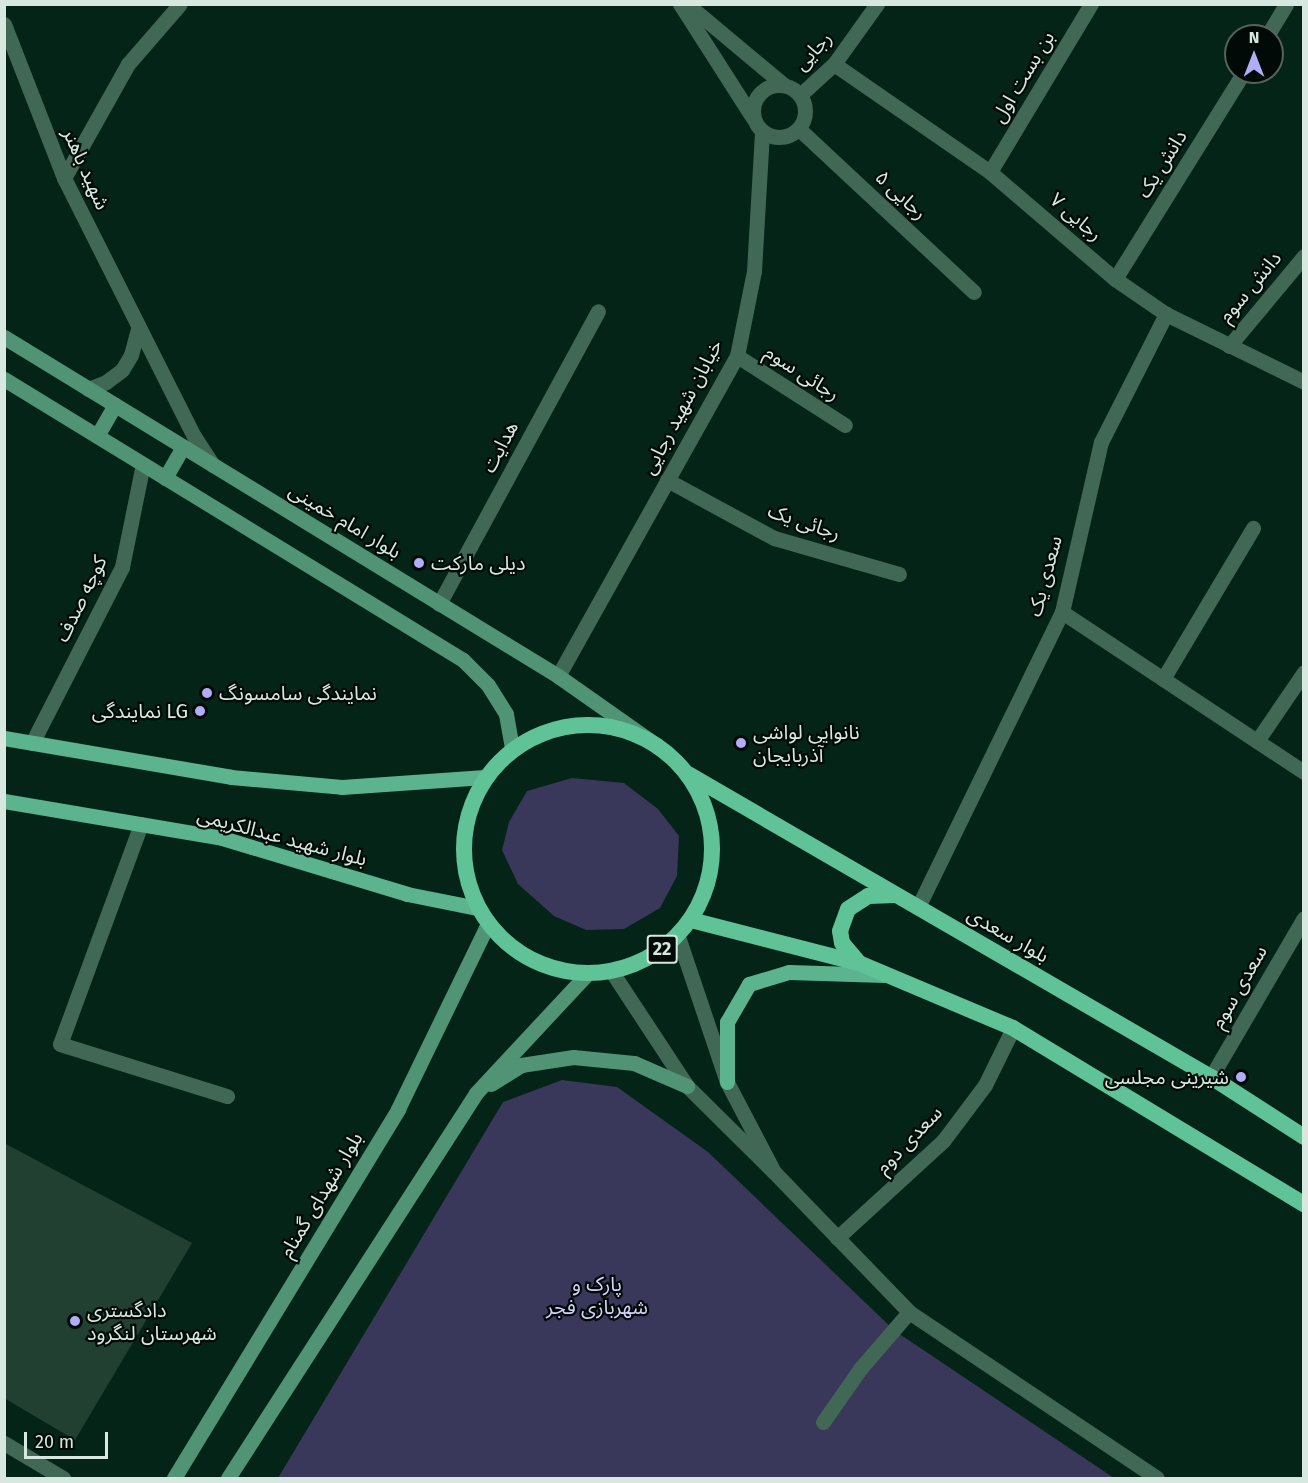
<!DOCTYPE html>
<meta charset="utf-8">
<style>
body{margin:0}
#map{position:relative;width:1308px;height:1483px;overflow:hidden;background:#032417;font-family:"Fira Sans","Noto Sans Arabic",sans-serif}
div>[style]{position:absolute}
.green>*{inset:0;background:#39375a}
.building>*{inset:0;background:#214032}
.service>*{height:15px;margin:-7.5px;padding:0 7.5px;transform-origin:7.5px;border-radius:7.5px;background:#406855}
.minor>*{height:15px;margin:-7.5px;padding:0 7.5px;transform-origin:7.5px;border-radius:7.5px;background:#406855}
.tertiary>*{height:15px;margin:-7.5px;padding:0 7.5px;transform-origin:7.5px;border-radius:7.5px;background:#406855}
.tertiary>.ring{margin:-7.5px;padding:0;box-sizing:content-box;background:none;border:15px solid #406855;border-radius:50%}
.secondary>*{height:15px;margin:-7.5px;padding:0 7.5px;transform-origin:7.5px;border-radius:7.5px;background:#509375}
.primary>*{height:15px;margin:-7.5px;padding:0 7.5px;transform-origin:7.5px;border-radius:7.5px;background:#5bb48d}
.trunk>*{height:16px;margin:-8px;padding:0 8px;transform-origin:8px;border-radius:8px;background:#60c398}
.trunk>.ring{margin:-8px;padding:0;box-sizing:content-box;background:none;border:16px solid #60c398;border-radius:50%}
.dots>*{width:16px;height:16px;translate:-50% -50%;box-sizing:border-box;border:3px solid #010a06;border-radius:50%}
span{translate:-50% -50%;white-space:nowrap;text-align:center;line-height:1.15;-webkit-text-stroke:4.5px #010a06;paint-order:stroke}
.shield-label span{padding:2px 4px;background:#010a06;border:2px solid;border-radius:4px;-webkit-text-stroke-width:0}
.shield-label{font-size:18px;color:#d6e8df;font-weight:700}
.street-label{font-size:20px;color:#d6e8df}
.poi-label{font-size:20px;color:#d6e8df}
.left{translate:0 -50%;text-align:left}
.right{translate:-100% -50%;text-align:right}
.park-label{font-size:20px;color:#d3d2fb}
.frame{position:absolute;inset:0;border:6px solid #d6e8df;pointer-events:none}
.north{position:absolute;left:1224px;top:24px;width:60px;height:60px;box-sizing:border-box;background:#010a06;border:2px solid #56635d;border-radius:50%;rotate:0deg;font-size:16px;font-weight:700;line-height:24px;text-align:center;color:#d6e8df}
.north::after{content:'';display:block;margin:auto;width:21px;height:27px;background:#b2adf9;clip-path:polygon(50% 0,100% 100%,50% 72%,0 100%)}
.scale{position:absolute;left:24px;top:1432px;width:84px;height:27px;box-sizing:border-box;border:3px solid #d6e8df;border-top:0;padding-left:8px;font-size:18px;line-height:21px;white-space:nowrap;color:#d6e8df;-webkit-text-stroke:4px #010a06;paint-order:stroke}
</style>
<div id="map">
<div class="green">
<i style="clip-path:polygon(572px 778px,624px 783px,658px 809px,679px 836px,677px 876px,660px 908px,624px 929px,586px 930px,554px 916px,518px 884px,502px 850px,509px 822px,527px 791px)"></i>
<i style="clip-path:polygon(562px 1080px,617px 1087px,708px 1152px,895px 1331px,1114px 1478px,278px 1478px,503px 1102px)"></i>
</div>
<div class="building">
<i style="clip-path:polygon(4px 1143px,192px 1243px,75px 1440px,4px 1398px)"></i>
</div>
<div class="service">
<i style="left:1267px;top:36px;width:37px;rotate:-59deg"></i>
<i style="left:799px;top:129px;width:239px;rotate:43deg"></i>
<i style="left:990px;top:172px;width:196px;rotate:-59deg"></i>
<i style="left:1115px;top:279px;width:244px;rotate:-58.1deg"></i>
<i style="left:737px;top:356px;width:128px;rotate:32.6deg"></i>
<i style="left:439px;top:604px;width:333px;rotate:-61.5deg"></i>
<i style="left:1062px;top:612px;width:290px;rotate:33.5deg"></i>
<i style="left:141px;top:824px;width:234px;rotate:110.2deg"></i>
<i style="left:60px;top:1044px;width:175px;rotate:17.3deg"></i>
<i style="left:918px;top:907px;width:328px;rotate:-64deg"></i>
<i style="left:1062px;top:612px;width:174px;rotate:-77.1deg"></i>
<i style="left:1101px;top:442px;width:144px;rotate:-63.1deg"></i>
<i style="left:823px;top:1422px;width:65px;rotate:-55.1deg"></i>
<i style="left:860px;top:1369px;width:75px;rotate:-49.3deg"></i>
</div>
<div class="minor">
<i style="left:4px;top:24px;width:165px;rotate:68.7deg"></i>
<i style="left:64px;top:178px;width:289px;rotate:63.3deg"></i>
<i style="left:194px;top:436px;width:35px;rotate:57deg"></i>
<i style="left:834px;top:64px;width:190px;rotate:34.7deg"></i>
<i style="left:990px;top:172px;width:165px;rotate:40.6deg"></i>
<i style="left:1115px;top:279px;width:62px;rotate:34.5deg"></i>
<i style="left:1166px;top:314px;width:154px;rotate:26.2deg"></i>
<i style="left:64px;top:178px;width:131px;rotate:-60.7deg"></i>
<i style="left:128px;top:64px;width:79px;rotate:-49.1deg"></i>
<i style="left:1229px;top:346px;width:117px;rotate:-50.2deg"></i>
<i style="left:88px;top:389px;width:19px;rotate:-21deg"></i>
<i style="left:106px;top:382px;width:20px;rotate:-37deg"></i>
<i style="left:122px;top:370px;width:17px;rotate:-59deg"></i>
<i style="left:131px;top:355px;width:28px;rotate:-75deg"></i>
<i style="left:667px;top:480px;width:122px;rotate:28.5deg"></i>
<i style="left:774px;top:538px;width:130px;rotate:16.1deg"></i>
<i style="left:1163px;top:679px;width:176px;rotate:-59.2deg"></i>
<i style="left:1257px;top:741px;width:83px;rotate:-55.7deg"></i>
<i style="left:32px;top:743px;width:198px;rotate:-62.9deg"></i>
<i style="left:122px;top:567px;width:105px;rotate:-78.5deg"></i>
<i style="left:1211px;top:1077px;width:184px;rotate:-59.7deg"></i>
<i style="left:837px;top:1238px;width:144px;rotate:-42.5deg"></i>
<i style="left:943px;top:1141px;width:70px;rotate:-53.1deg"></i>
<i style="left:985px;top:1085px;width:64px;rotate:-63.8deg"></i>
</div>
<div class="tertiary">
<i style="left:680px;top:4px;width:135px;rotate:57.4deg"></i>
<i style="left:687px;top:4px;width:126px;rotate:39.9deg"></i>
<i class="ring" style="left:753px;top:85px;width:37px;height:37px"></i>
<i style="left:800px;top:95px;width:46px;rotate:-42.4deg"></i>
<i style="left:834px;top:64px;width:74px;rotate:-54.4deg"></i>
<i style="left:558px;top:676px;width:367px;rotate:-60.8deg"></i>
<i style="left:737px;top:356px;width:87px;rotate:-78.7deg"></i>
<i style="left:754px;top:271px;width:139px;rotate:-86.7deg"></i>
<i style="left:612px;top:972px;width:136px;rotate:56.7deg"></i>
<i style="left:687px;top:1086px;width:122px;rotate:44.7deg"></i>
<i style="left:774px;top:1172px;width:102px;rotate:-117.6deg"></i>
<i style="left:727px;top:1082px;width:154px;rotate:-108.6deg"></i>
<i style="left:774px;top:1172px;width:194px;rotate:46deg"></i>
<i style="left:909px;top:1312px;width:298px;rotate:33.8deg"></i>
<i style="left:4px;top:1443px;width:69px;rotate:30.7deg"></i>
</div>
<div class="secondary">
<i style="left:4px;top:337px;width:649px;rotate:31.46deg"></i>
<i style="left:558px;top:676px;width:123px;rotate:35.1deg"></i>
<i style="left:4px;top:379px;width:538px;rotate:31.47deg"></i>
<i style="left:463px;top:660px;width:35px;rotate:45deg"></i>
<i style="left:488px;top:685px;width:34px;rotate:58deg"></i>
<i style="left:506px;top:714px;width:36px;rotate:80deg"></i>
<i style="left:97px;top:436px;width:36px;rotate:-60deg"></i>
<i style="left:165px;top:478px;width:36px;rotate:-60deg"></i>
<i style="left:491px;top:1084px;width:36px;rotate:-32deg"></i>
<i style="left:521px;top:1065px;width:53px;rotate:-8.7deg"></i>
<i style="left:573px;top:1057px;width:61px;rotate:5.6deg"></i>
<i style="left:634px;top:1063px;width:58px;rotate:23.5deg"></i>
<i style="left:174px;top:1478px;width:432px;rotate:-58.7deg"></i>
<i style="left:398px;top:1109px;width:206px;rotate:-64.1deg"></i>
<i style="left:228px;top:1478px;width:458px;rotate:-57.2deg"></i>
<i style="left:476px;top:1093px;width:163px;rotate:-47deg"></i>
</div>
<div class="primary">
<i style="left:4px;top:738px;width:230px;rotate:9.7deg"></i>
<i style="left:231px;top:777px;width:111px;rotate:5.1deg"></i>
<i style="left:342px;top:787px;width:143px;rotate:-4deg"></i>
<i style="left:4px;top:801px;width:221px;rotate:9.6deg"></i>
<i style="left:222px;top:838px;width:193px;rotate:16.8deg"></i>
<i style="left:407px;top:894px;width:71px;rotate:11.3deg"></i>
<i style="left:727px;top:1082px;width:60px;rotate:-90deg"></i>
<i style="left:727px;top:1022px;width:44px;rotate:-59.9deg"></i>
<i style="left:749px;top:984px;width:42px;rotate:-16.7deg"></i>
<i style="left:789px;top:972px;width:95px;rotate:1.8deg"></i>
</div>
<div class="trunk">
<i class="ring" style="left:464px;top:725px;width:232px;height:232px"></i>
<i style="left:688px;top:774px;width:604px;rotate:30.09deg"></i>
<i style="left:1211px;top:1077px;width:111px;rotate:32.8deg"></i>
<i style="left:691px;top:920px;width:173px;rotate:14.4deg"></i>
<i style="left:859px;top:963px;width:167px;rotate:22.9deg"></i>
<i style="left:1013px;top:1028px;width:340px;rotate:31.2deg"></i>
<i style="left:859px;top:963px;width:26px;rotate:-130deg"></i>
<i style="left:842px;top:943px;width:12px;rotate:-99deg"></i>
<i style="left:840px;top:931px;width:23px;rotate:-70deg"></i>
<i style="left:848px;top:909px;width:24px;rotate:-33deg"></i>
<i style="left:868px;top:896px;width:28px;rotate:-2deg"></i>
</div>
<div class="dots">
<i style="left:419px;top:563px;background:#b2adf9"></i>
<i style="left:207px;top:693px;background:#b2adf9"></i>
<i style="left:200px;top:711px;background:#b2adf9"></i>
<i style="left:741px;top:743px;background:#b2adf9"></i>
<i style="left:1241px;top:1077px;background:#b2adf9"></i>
<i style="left:75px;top:1321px;background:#b2adf9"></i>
</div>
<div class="shield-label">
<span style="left:662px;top:949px">22</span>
</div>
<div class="street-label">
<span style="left:813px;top:51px;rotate:-47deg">رجایی</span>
<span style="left:1023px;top:77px;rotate:-59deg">بن بست اول</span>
<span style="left:1162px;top:164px;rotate:-58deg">دانش یک</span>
<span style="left:86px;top:169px;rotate:66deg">شهید باهنر</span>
<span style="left:901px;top:195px;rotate:43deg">رجایی ۵</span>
<span style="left:1076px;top:217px;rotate:41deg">رجایی ۷</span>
<span style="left:1250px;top:287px;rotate:-50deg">دانش سوم</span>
<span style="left:802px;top:373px;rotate:33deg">رجائی سوم</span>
<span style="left:682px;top:407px;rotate:-62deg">خیابان شهید رجایی</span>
<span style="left:500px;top:447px;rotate:-62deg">هدایت</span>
<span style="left:345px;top:521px;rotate:31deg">بلوار امام خمینی</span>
<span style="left:804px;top:522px;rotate:19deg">رجائی یک</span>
<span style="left:1045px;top:576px;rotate:-75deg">سعدی یک</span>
<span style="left:81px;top:599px;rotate:-64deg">کوچه صدف</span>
<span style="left:282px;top:837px;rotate:15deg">بلوار شهید عبدالکریمی</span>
<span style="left:1008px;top:935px;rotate:30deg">بلوار سعدی</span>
<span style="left:1239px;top:987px;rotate:-60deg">سعدی سوم</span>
<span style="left:909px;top:1140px;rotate:-46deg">سعدی دوم</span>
<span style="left:321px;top:1195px;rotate:-59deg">بلوار شهدای گمنام</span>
</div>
<div class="poi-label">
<span class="left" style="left:431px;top:563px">دیلی مارکت</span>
<span class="left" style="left:219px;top:693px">نمایندگی سامسونگ</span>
<span class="right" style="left:188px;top:711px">نمایندگی LG</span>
<span class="left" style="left:753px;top:744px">نانوایی لواشی<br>آذربایجان</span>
<span class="right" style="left:1229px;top:1077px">شیرینی مجلسی</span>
<span class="left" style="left:87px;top:1322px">دادگستری<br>شهرستان لنگرود</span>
</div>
<div class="park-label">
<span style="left:597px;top:1296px">پارک و<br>شهربازی فجر</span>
</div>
<div class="frame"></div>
<div class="north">N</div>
<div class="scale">20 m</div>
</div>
